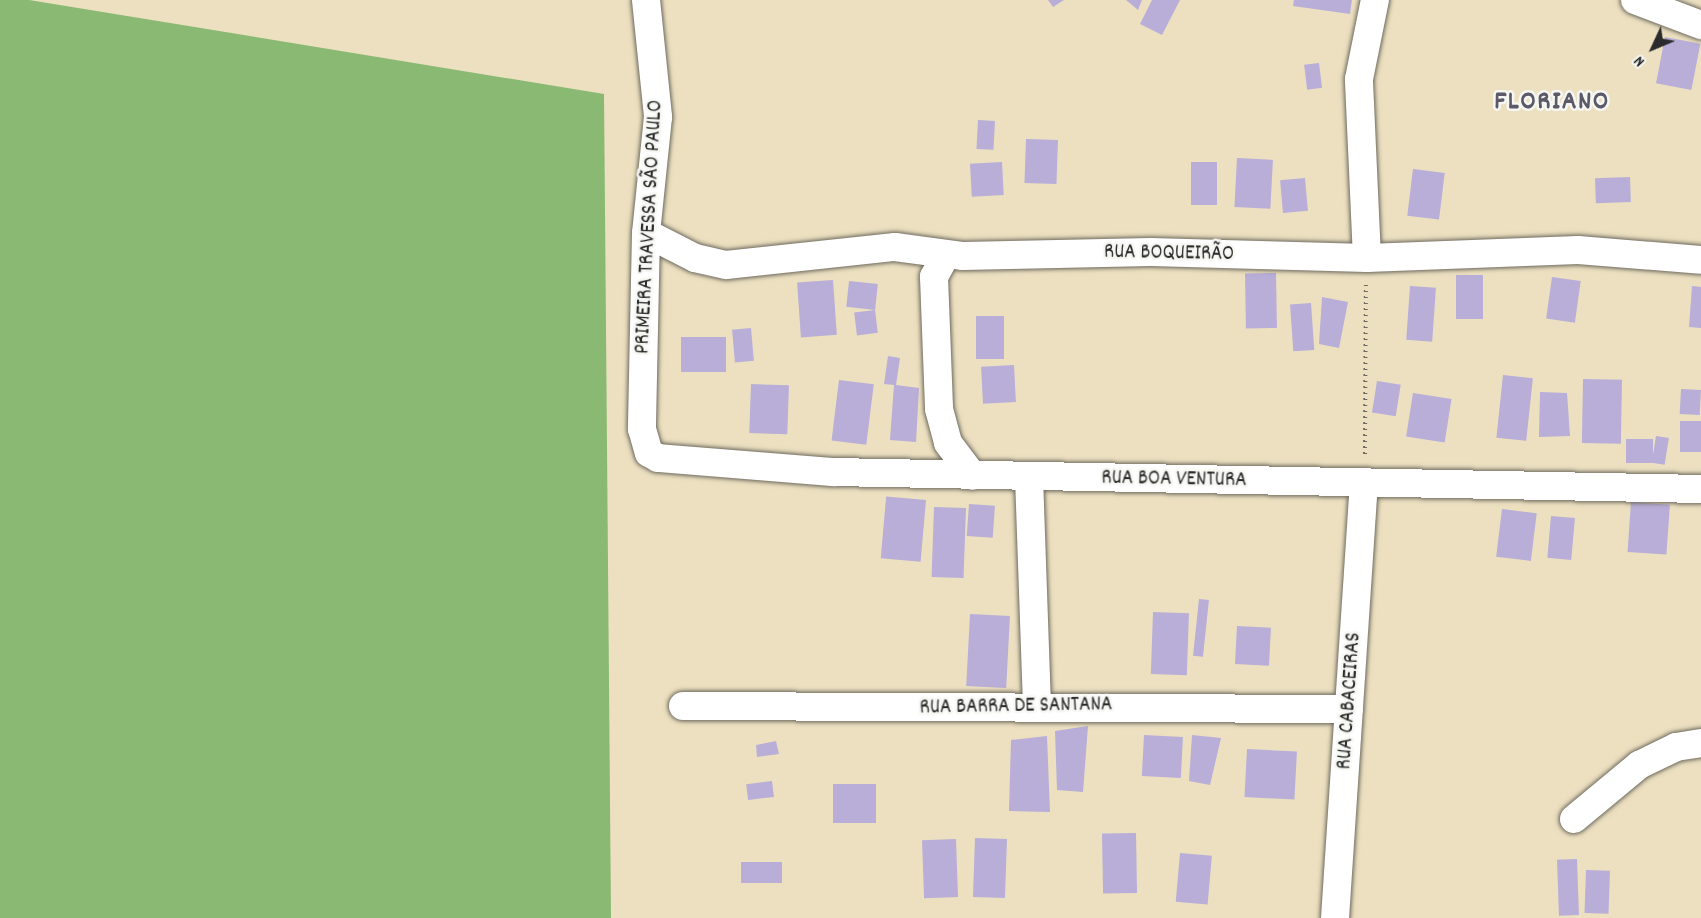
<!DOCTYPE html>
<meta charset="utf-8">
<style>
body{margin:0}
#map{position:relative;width:1701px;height:918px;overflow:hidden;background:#ece0c0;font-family:Dekko,sans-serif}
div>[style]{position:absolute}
.forest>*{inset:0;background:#89b972}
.building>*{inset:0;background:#b8aed8;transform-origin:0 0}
.path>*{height:4px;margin-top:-2px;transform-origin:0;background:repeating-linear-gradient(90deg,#6f6a5f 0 1.5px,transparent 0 6px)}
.roads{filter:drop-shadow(0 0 2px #6f6a5f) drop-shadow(0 0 2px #6f6a5f)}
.minor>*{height:28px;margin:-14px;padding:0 14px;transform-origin:14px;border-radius:14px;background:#fff}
span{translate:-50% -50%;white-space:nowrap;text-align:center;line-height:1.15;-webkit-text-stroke:5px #f6f6f2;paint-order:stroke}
.street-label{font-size:21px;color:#2b2b2b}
.district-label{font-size:27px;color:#5c5968;font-weight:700;letter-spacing:1.5px}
.north{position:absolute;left:1623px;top:18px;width:60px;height:60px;-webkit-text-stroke:4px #f6f6f2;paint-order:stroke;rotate:226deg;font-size:16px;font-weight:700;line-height:24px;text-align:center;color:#2b2b2b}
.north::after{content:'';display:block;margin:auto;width:21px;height:27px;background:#2b2b2b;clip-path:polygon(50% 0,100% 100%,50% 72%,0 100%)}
</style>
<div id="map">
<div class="forest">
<i style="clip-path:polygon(0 0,29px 0,604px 94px,611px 918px,0 918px)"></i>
</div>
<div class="building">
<i style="clip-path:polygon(1048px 0,1064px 0,1053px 7px)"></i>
<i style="clip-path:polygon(1126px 0,1142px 0,1138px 10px)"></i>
<i style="clip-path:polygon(1152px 0,1180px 0,1162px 35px,1140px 24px)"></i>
<i style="clip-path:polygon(1294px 0,1352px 0,1350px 14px,1293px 6px)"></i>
<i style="left:1665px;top:37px;width:36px;height:47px;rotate:11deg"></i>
<i style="left:1319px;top:63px;width:25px;height:15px;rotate:83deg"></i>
<i style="left:978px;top:120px;width:17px;height:29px;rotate:3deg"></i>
<i style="left:1026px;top:139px;width:32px;height:44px;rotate:2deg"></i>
<i style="left:1237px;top:158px;width:36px;height:49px;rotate:3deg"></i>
<i style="left:1002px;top:162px;width:33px;height:32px;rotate:87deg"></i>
<i style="left:1191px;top:162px;width:26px;height:43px"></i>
<i style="left:1413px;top:169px;width:32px;height:47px;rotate:7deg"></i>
<i style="left:1630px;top:177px;width:25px;height:35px;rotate:88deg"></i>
<i style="left:1305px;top:178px;width:33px;height:25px;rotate:85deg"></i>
<i style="left:1276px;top:273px;width:55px;height:31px;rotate:89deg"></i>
<i style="left:1456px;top:275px;width:27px;height:44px"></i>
<i style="left:1552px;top:277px;width:29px;height:42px;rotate:8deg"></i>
<i style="left:833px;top:280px;width:55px;height:36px;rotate:86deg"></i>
<i style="left:849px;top:281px;width:29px;height:26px;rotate:6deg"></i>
<i style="left:1410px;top:286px;width:26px;height:54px;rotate:4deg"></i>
<i style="clip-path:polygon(1692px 286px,1701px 287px,1701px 328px,1689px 327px)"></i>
<i style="clip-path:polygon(1322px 297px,1348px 302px,1339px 348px,1319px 344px)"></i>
<i style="left:1311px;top:303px;width:47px;height:21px;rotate:86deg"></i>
<i style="left:875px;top:310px;width:23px;height:21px;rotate:83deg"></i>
<i style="left:976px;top:316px;width:28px;height:43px"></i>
<i style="left:751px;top:328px;width:33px;height:19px;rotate:85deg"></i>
<i style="left:681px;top:337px;width:45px;height:35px"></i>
<i style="clip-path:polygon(888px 356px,900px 358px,896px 385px,919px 388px,916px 442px,890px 440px,894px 385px,884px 384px)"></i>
<i style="left:1014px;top:365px;width:37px;height:33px;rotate:87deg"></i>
<i style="left:1503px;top:375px;width:30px;height:63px;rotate:6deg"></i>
<i style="left:1583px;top:379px;width:39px;height:64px;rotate:1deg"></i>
<i style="left:839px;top:380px;width:35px;height:61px;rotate:7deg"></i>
<i style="left:1377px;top:381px;width:24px;height:32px;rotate:9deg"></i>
<i style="left:751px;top:384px;width:38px;height:49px;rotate:2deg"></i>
<i style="left:1681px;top:389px;width:20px;height:25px;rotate:3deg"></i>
<i style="clip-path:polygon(1540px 392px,1567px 393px,1570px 436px,1539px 437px)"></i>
<i style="left:1413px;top:393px;width:39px;height:44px;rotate:9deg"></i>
<i style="left:1680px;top:421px;width:21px;height:31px"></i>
<i style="left:1656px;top:436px;width:13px;height:27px;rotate:9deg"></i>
<i style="left:1626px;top:439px;width:27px;height:24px"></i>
<i style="left:926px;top:500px;width:62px;height:40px;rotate:95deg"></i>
<i style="left:1631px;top:502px;width:39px;height:50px;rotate:4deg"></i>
<i style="left:969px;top:504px;width:26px;height:32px;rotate:4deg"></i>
<i style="left:934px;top:507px;width:32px;height:70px;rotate:2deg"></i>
<i style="left:1502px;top:509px;width:35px;height:48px;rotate:7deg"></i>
<i style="left:1551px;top:516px;width:24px;height:42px;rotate:5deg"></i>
<i style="left:1199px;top:599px;width:10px;height:57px;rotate:6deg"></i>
<i style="left:1153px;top:612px;width:36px;height:62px;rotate:2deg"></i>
<i style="left:970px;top:614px;width:40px;height:72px;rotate:3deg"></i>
<i style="left:1237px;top:626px;width:34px;height:38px;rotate:3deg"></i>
<i style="clip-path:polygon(1088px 726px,1083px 792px,1057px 790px,1055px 731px)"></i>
<i style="left:1144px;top:735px;width:39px;height:41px;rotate:3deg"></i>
<i style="clip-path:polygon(1192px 735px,1221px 738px,1210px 785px,1189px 781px)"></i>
<i style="clip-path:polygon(1047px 736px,1050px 812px,1009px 811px,1011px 740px)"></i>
<i style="clip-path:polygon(776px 741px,779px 754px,757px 757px,756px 745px)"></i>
<i style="left:1247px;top:749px;width:50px;height:48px;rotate:3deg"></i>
<i style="left:772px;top:781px;width:16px;height:26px;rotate:83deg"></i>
<i style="left:833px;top:784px;width:43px;height:39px"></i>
<i style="left:1136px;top:833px;width:60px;height:34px;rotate:89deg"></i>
<i style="left:975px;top:838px;width:32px;height:59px;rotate:2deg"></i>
<i style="left:956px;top:839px;width:58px;height:34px;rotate:88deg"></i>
<i style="left:1180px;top:853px;width:32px;height:49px;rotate:5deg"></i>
<i style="left:1577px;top:859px;width:56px;height:20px;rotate:88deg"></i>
<i style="left:782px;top:862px;width:21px;height:41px;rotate:90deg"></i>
<i style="left:1586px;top:870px;width:24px;height:43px;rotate:2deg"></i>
</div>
<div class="path">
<i style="left:1365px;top:454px;width:169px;rotate:-89.7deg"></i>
</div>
<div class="roads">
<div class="minor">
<i style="left:646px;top:0;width:118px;rotate:84.1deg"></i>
<i style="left:658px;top:117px;width:117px;rotate:95.9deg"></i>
<i style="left:646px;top:233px;width:196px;rotate:91.2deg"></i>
<i style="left:642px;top:429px;width:25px;rotate:74deg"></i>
<i style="left:649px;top:453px;width:10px;rotate:29deg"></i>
<i style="left:658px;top:458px;width:176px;rotate:4.6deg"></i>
<i style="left:833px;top:472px;width:868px;rotate:1.12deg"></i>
<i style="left:1635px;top:0;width:71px;rotate:20.7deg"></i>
<i style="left:646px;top:233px;width:55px;rotate:27deg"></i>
<i style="left:695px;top:258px;width:32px;rotate:13deg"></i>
<i style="left:726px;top:265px;width:170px;rotate:-6.1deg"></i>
<i style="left:895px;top:247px;width:69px;rotate:7.5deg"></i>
<i style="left:963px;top:256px;width:188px;rotate:-1.2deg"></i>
<i style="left:1151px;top:252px;width:216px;rotate:1.6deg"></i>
<i style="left:1367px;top:258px;width:211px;rotate:-2.2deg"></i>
<i style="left:1578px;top:250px;width:123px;rotate:4.6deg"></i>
<i style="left:946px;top:255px;width:25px;rotate:119deg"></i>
<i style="left:934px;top:277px;width:132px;rotate:87.8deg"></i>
<i style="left:939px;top:409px;width:35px;rotate:75deg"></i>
<i style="left:948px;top:443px;width:41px;rotate:52.9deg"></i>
<i style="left:1367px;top:258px;width:179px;rotate:-92.6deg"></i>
<i style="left:1359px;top:79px;width:81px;rotate:-78.6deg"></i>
<i style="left:1029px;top:477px;width:231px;rotate:88deg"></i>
<i style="left:683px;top:706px;width:666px;rotate:0.26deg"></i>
<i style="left:1574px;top:819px;width:85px;rotate:-39.7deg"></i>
<i style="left:1639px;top:765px;width:41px;rotate:-25.9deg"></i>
<i style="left:1676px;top:747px;width:25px;rotate:-9deg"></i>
<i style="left:1335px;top:918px;width:434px;rotate:-86.2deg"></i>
</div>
</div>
<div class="street-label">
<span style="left:650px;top:227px;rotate:-87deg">PRIMEIRA TRAVESSA SÃO PAULO</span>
<span style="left:1169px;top:254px;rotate:1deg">RUA BOQUEIRÃO</span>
<span style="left:1174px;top:480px;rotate:1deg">RUA BOA VENTURA</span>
<span style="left:1350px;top:701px;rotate:-86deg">RUA CABACEIRAS</span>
<span style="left:1016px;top:707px;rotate:-1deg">RUA BARRA DE SANTANA</span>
</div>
<div class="district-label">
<span style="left:1552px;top:103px">FLORIANO</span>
</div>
<div class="north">N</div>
</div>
